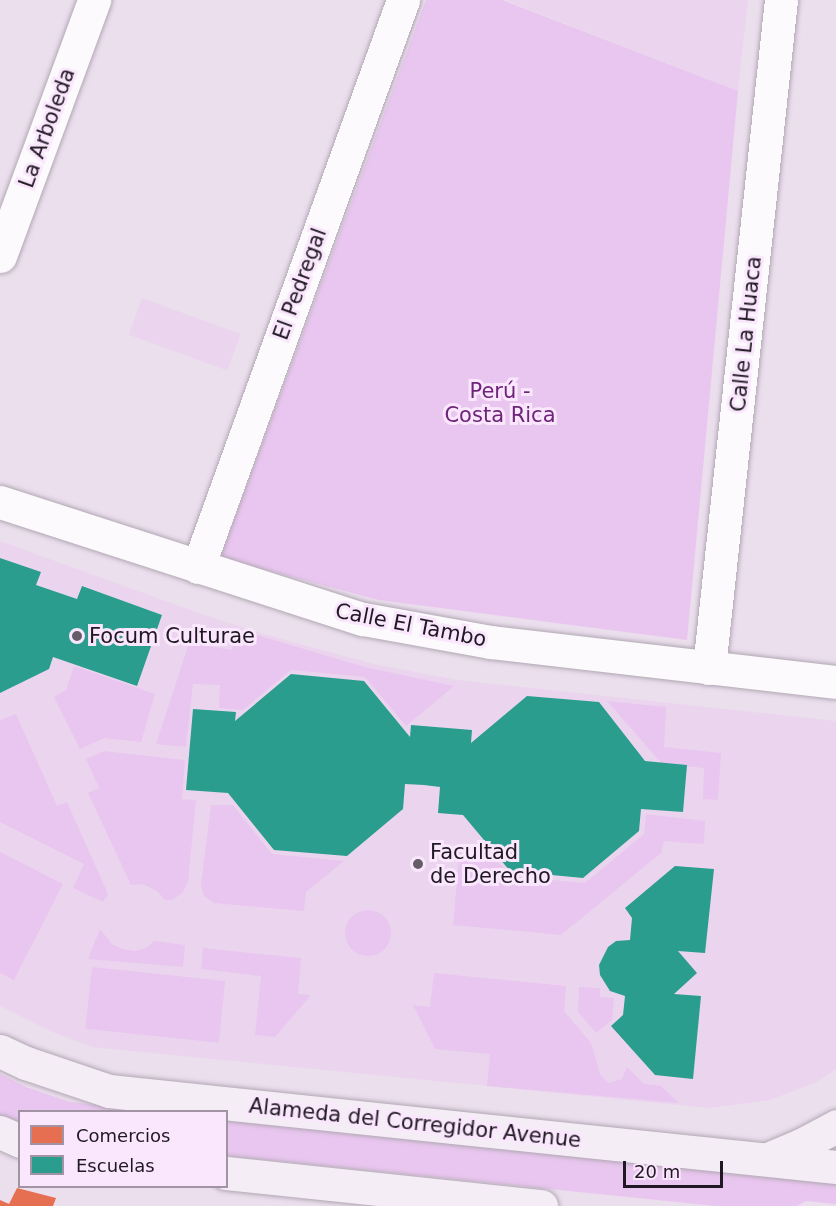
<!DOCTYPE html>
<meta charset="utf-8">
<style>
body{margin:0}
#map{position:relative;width:836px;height:1206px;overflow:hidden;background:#ebdeed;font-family:"DejaVu Sans",sans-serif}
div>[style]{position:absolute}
.built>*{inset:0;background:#ebd5ee;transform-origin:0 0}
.green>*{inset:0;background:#e9c6ef;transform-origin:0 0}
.round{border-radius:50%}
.shops>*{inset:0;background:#e76f51}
.schools>*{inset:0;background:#2a9d8f}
.roads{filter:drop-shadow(0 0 2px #b1a8b3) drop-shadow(0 0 2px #b1a8b3)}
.minor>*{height:33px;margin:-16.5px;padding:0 16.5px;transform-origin:16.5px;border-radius:16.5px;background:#fcfafc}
.major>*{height:33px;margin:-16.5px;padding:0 16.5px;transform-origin:16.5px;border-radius:16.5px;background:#f4edf6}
.dots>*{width:16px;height:16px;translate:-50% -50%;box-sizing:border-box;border:3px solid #fae7fd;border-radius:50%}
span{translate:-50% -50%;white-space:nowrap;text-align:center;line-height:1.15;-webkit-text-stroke:6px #fae7fd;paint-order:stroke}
.street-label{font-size:21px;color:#201822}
.park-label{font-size:21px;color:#6d2479}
.poi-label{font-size:21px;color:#201822}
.left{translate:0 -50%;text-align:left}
.legend{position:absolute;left:18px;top:1110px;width:210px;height:78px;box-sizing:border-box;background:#fae7fd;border:2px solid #a394a5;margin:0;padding:8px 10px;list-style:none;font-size:18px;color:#201822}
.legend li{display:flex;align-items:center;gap:12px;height:30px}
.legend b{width:30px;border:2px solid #a394a5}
.scale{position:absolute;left:623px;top:1161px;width:100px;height:27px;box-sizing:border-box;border:3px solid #201822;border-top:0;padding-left:8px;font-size:18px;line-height:21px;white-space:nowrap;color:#201822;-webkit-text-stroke:4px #fae7fd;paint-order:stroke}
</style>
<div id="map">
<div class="built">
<i style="clip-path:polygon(505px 0,748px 0,738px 91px)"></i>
<i style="left:142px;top:298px;width:105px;height:39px;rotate:20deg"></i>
<i style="clip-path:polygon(0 541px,196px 612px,263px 634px,374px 664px,457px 680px,836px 721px,836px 1069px,817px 1082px,770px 1100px,709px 1108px,91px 1047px,50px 1031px,0 1006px)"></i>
</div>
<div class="green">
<i style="clip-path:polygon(426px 0,502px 0,738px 91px,687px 640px,379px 600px,220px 558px)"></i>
<i style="clip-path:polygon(236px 629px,365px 667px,454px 686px,406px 726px,365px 677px,291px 670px,243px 710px,219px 708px,220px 685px,193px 684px,186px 747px,156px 744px,189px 643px,232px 650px)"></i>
<i style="clip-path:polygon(74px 666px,155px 694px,141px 742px,104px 738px,80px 749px,54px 697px,66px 690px)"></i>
<i style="clip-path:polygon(607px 701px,666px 707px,664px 747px,721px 753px,718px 800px,703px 799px,704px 768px,662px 764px)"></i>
<i style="clip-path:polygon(16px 714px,57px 806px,67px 802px,108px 894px,103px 902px,73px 888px,84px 864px,0 822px,0 720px)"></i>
<i style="clip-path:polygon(104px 751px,185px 760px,182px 799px,196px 800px,188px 882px,183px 892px,173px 900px,165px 900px,157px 891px,143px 884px,131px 885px,88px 793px,99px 788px,86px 759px)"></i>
<i style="clip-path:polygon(211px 805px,233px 805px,272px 854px,344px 861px,306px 892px,304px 911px,214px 903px,204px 896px,201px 885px)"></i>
<i style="clip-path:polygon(646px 814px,705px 821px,704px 844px,664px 841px,661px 853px,561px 935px,453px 925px,460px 847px,486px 848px,510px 876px,585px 883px,644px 834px)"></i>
<i style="clip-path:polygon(0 852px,63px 884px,14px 980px,0 973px)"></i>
<i class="round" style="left:345px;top:910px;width:46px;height:46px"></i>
<i style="clip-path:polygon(100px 929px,112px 944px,123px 949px,135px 951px,146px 948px,154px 941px,185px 945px,183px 967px,88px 959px)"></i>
<i style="clip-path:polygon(203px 948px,301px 958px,298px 994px,311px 995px,275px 1037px,255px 1035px,261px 976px,201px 969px)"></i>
<i style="left:92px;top:967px;width:134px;height:62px;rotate:6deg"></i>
<i style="clip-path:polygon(434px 973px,566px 986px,564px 1011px,591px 1043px,600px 1074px,608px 1083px,622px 1079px,627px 1067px,644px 1084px,661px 1086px,679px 1103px,487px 1086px,490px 1054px,435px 1049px,413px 1005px,430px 1007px)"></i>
<i style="clip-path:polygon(579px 987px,600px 988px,600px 997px,614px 998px,612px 1020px,596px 1033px,578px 1012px)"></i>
<i style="clip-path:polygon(0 1074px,26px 1087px,70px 1102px,157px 1111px,20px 1112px,19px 1125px,0 1116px)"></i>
<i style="clip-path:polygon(227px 1119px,836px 1182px,836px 1204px,806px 1201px,797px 1206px,716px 1206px,227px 1156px)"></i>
</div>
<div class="shops">
<i style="clip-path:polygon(17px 1188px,56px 1198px,53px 1206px,0 1206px,0 1200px,9px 1204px)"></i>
</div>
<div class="schools">
<i style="clip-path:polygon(0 558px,41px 572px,36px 585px,77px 599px,82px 586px,162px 615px,137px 686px,53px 657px,49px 669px,0 693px)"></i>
<i style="clip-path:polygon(291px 674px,364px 681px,410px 737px,411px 725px,472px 730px,471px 743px,527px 696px,599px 702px,645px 761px,687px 765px,683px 812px,641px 809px,639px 831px,583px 878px,510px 871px,463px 815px,438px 813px,440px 787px,424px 785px,405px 784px,403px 809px,347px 856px,274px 850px,228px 793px,186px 790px,193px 709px,236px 712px,235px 721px)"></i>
<i style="clip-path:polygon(675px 866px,714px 869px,705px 953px,678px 951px,697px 973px,674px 994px,701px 996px,693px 1079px,655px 1075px,611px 1026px,623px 1015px,625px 996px,610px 991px,600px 975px,599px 965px,608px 947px,616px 941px,630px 940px,632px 918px,625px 908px)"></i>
</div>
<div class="roads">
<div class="minor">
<i style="left:0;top:256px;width:273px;rotate:-69.8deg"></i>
<i style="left:0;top:502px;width:381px;rotate:17.9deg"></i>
<i style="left:363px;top:619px;width:130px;rotate:10.2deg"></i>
<i style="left:491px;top:642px;width:347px;rotate:6.6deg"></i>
<i style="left:198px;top:567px;width:603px;rotate:-70.12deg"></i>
<i style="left:709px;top:668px;width:672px;rotate:-83.85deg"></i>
</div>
<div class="major">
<i style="left:0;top:1051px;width:29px;rotate:25deg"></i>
<i style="left:26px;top:1063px;width:88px;rotate:18.6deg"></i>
<i style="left:109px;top:1091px;width:731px;rotate:5.97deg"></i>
<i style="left:0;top:1132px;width:22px;rotate:24deg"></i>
<i style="left:768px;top:1159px;width:36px;rotate:-23deg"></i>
<i style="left:801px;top:1145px;width:40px;rotate:-28deg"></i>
<i style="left:226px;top:1173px;width:317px;rotate:6deg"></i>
</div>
</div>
<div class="dots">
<i style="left:77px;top:636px;background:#675d69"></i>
<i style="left:418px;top:864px;background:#675d69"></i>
</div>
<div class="street-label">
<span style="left:47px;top:128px;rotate:-70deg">La Arboleda</span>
<span style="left:300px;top:284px;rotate:-70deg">El Pedregal</span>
<span style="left:746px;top:334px;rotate:-84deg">Calle La Huaca</span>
<span style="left:411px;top:625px;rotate:11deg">Calle El Tambo</span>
<span style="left:415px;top:1123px;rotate:6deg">Alameda del Corregidor Avenue</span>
</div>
<div class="park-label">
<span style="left:500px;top:403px">Perú -<br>Costa Rica</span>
</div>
<div class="poi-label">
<span class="left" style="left:89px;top:636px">Focum Culturae</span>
<span class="left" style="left:430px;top:864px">Facultad<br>de Derecho</span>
</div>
<ul class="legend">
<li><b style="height:16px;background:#e76f51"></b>Comercios</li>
<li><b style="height:16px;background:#2a9d8f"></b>Escuelas</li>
</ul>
<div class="scale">20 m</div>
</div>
